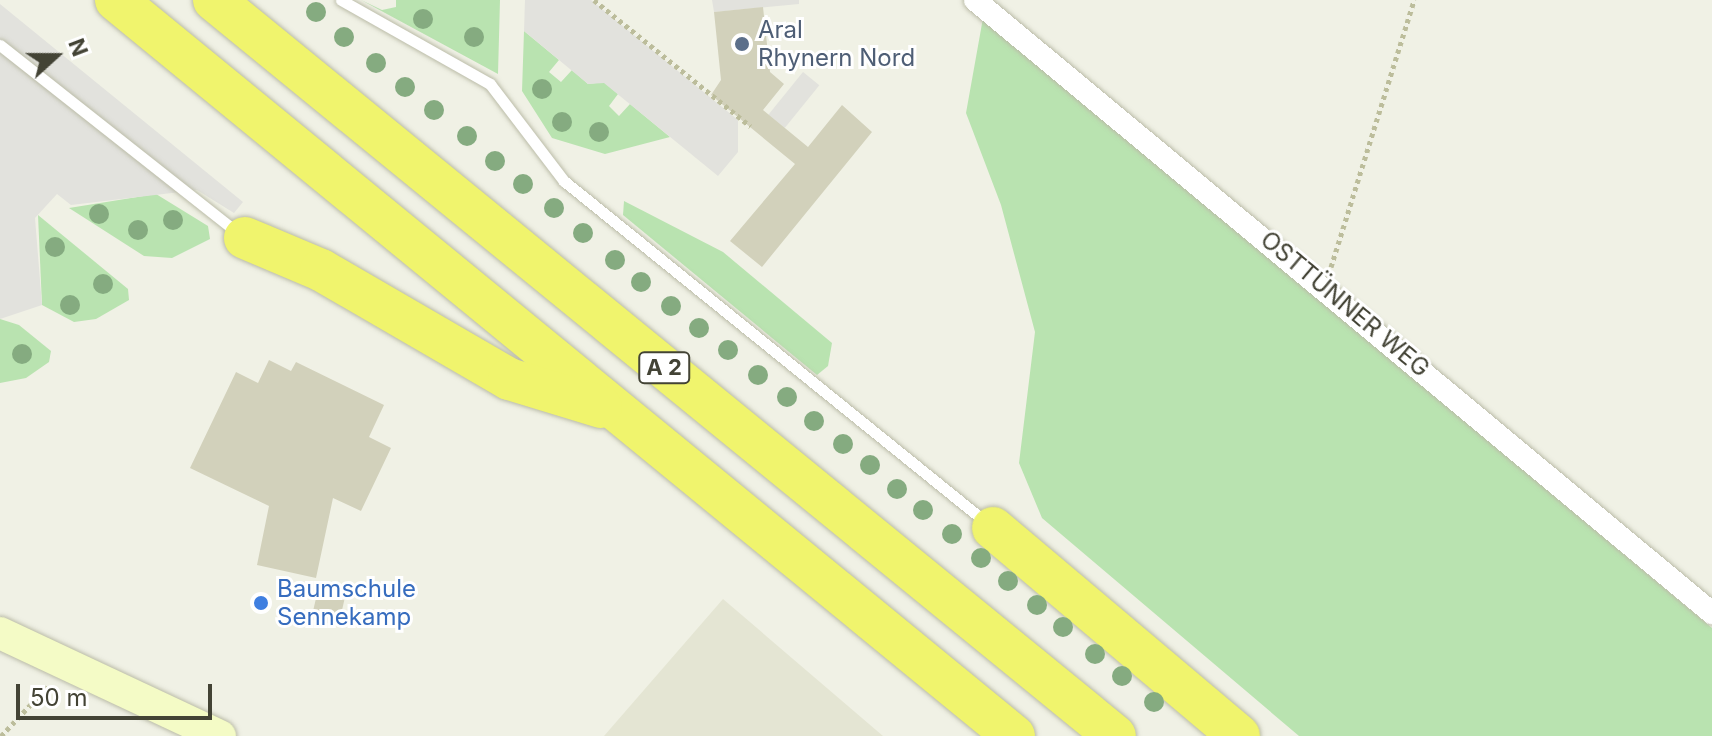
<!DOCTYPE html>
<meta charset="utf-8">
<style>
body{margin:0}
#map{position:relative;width:1712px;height:736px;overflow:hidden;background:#f0f1e5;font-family:Inter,sans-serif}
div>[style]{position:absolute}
.residential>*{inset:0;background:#e4e5d3}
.green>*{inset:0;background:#b9e3b0}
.parking>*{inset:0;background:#e2e2dd;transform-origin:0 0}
.building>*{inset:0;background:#d2d1bb;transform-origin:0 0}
.path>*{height:5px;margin-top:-2.5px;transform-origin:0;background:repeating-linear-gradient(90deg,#bcbd9b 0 4px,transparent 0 8px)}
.roads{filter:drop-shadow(0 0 2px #bbbca8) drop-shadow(0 0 2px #bbbca8)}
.service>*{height:11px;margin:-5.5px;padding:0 5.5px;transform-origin:5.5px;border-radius:5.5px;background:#fff}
.minor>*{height:22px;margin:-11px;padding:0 11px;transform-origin:11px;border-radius:11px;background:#fff}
.secondary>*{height:32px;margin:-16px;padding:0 16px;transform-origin:16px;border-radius:16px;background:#f4fbc6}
.motorway>*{height:42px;margin:-21px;padding:0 21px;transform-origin:21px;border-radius:21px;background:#f0f46d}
.trees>*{width:20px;height:20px;margin:-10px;border-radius:50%;background:#85ab80}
.dots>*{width:22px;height:22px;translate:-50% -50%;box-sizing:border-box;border:4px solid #fff;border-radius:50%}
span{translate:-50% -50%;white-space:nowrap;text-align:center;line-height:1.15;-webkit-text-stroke:6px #fff;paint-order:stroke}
.shield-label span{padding:2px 6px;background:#fff;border:2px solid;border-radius:6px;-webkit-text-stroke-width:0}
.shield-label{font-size:22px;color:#434335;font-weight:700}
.service-label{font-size:24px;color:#4e5e75}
.left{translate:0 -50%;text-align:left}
.street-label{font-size:24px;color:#434335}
.shop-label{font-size:24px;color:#366cbe}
.north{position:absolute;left:16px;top:16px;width:80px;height:80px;-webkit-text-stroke:6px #fff;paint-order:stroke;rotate:69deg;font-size:22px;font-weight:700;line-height:32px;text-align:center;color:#434335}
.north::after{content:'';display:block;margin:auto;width:28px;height:36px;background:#434335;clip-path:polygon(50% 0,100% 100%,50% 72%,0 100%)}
.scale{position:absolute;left:16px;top:684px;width:196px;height:36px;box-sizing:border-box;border:4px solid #434335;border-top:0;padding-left:10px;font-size:24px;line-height:28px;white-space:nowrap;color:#434335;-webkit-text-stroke:6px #fff;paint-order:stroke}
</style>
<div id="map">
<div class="residential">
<i style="clip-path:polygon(723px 599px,883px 736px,604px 736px)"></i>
</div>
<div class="green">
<i style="clip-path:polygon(361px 0,382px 10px,396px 7px,396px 0,500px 0,498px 74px)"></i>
<i style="clip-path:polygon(983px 18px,1712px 628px,1712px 736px,1299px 736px,1042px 518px,1019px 463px,1035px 332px,1001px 205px,966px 113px)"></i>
<i style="clip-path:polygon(524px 31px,559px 60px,549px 72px,561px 82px,572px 70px,588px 84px,604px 82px,618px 94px,609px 106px,619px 116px,630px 104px,670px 137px,605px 154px,552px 138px,522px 91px)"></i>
<i style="clip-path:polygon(156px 194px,208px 226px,210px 239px,172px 258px,144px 256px,69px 208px)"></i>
<i style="clip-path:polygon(624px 201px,723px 252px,832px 343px,828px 366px,817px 375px,623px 215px)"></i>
<i style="clip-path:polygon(38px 215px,128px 289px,129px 300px,96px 319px,74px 322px,42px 305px)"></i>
<i style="clip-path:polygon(0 319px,19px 325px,51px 351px,49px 362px,26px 378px,0 383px)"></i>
</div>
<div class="parking">
<i style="clip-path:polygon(525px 0,591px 0,738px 120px,738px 152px,718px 176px,604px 83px,588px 84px,524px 31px)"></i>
<i style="clip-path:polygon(712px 0,799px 0,799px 4px,714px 12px)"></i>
<i style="clip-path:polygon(0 4px,243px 202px,234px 213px,197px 190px,71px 205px,57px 194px,35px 218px,42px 305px,0 319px)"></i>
<i style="left:803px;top:72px;width:21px;height:55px;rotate:39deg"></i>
</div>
<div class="building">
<i style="clip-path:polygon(763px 7px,770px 72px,784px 84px,763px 110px,808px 147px,842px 105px,872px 132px,762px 267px,730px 241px,795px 164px,711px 95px,721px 80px,714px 12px)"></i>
<i style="clip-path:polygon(269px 360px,291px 371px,296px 362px,384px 405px,369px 437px,391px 448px,361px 511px,333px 498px,316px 578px,257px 565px,269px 506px,190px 468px,236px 372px,258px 383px)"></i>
<i style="left:317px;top:594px;width:28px;height:26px;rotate:13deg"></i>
</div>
<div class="path">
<i style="left:594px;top:0;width:201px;rotate:38.9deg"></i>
<i style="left:1331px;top:267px;width:280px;rotate:-72.7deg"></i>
<i style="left:1px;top:736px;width:71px;rotate:-46.7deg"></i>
</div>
<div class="roads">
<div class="service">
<i style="left:341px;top:0;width:171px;rotate:29.4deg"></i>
<i style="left:490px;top:84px;width:122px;rotate:52.7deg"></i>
<i style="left:564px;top:181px;width:544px;rotate:38.96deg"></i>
<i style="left:0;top:45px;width:303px;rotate:38.3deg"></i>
</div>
<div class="minor">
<i style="left:975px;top:0;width:959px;rotate:39.75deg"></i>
</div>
<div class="secondary">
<i style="left:0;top:633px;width:243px;rotate:25.1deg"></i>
</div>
<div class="motorway">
<i style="left:116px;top:0;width:1161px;rotate:39.34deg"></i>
<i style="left:214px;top:0;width:1163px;rotate:39.24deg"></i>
<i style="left:245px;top:238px;width:82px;rotate:22.8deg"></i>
<i style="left:321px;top:270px;width:217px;rotate:30.1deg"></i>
<i style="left:509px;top:379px;width:96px;rotate:16.9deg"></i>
<i style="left:993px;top:528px;width:322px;rotate:40.2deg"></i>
</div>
</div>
<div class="trees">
<i style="left:316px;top:12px"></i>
<i style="left:423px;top:19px"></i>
<i style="left:344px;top:37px"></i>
<i style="left:474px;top:37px"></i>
<i style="left:376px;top:63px"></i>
<i style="left:405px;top:87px"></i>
<i style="left:542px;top:89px"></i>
<i style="left:434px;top:110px"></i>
<i style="left:562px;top:122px"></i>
<i style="left:599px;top:132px"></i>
<i style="left:467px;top:136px"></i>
<i style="left:495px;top:161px"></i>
<i style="left:523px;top:184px"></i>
<i style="left:554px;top:208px"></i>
<i style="left:99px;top:214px"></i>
<i style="left:173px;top:220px"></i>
<i style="left:138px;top:230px"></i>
<i style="left:583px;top:233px"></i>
<i style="left:55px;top:247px"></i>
<i style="left:615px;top:260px"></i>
<i style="left:641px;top:282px"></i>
<i style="left:103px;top:284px"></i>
<i style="left:70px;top:305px"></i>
<i style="left:671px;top:306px"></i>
<i style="left:699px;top:328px"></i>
<i style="left:728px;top:350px"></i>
<i style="left:22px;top:354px"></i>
<i style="left:758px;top:375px"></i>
<i style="left:787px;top:397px"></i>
<i style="left:814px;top:421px"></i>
<i style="left:843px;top:444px"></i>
<i style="left:870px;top:465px"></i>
<i style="left:897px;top:489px"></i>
<i style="left:923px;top:510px"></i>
<i style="left:952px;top:534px"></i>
<i style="left:981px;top:558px"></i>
<i style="left:1008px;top:581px"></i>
<i style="left:1037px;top:605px"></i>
<i style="left:1063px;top:627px"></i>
<i style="left:1095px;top:654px"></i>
<i style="left:1122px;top:676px"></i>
<i style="left:1154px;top:702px"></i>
</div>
<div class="dots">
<i style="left:742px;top:44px;background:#5c6f8a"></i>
<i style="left:261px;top:603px;background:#3f7fe0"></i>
</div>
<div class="shield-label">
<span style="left:664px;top:368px">A 2</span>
</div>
<div class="service-label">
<span class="left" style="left:758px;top:44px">Aral<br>Rhynern Nord</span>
</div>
<div class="street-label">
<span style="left:1345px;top:304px;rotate:40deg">OSTTÜNNER WEG</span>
</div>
<div class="shop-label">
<span class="left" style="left:277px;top:603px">Baumschule<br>Sennekamp</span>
</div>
<div class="north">N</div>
<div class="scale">50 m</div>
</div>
